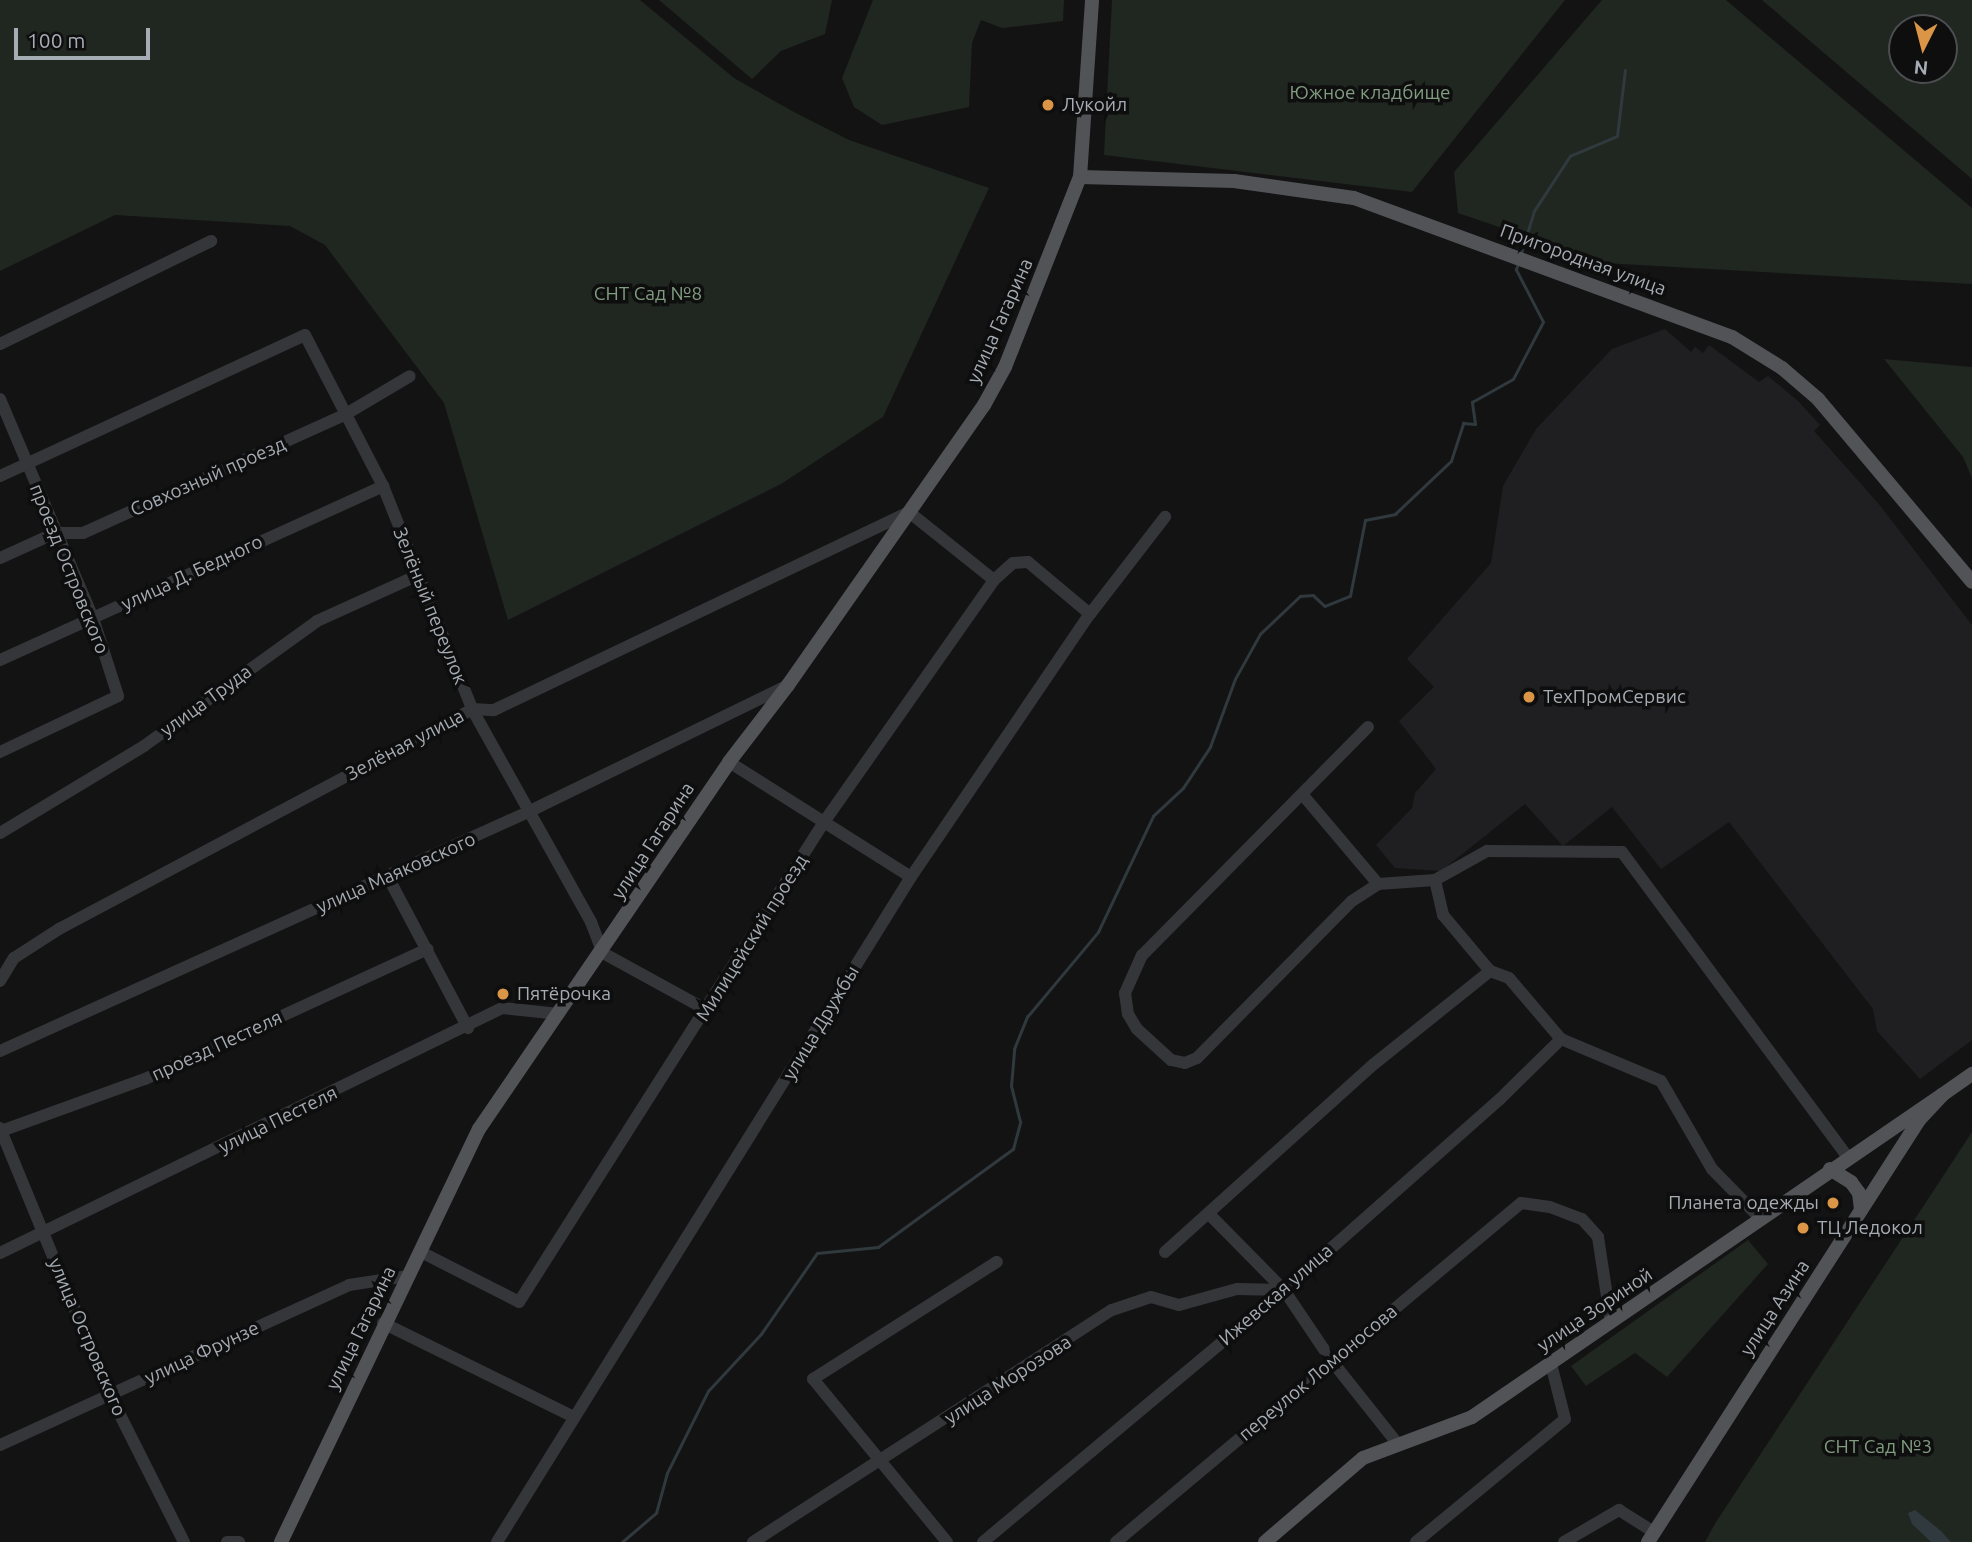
<!DOCTYPE html>
<meta charset="utf-8">
<style>
body{margin:0}
#map{position:relative;width:1972px;height:1542px;overflow:hidden;background:#131314;font-family:Ubuntu,sans-serif}
div>[style]{position:absolute}
.built>*{inset:0;background:#1f1f21}
.green>*{inset:0;background:#202620}
.water>*{inset:0;background:#30393d}
.stream>*{height:2.5px;margin:-1.25px;padding:0 1.25px;transform-origin:1.25px;border-radius:1.25px;background:#30393d}
.minor>*{height:12px;margin:-6px;padding:0 6px;transform-origin:6px;border-radius:6px;background:#353639}
.major>*{height:14px;margin:-7px;padding:0 7px;transform-origin:7px;border-radius:7px;background:#515357}
.dots>*{width:19px;height:19px;translate:-50% -50%;box-sizing:border-box;border:4px solid #0e0e0f;border-radius:50%}
span{translate:-50% -50%;white-space:nowrap;text-align:center;line-height:1.15;-webkit-text-stroke:7px #0e0e0f;paint-order:stroke}
.park-label{font-size:19px;color:#819c80}
.poi-label{font-size:19px;color:#a6acb3}
.left{translate:0 -50%;text-align:left}
.right{translate:-100% -50%;text-align:right}
.street-label{font-size:19px;color:#a6acb3}
.north{position:absolute;left:1888px;top:14px;width:70px;height:70px;box-sizing:border-box;background:#0e0e0f;border:2px solid #4b4d51;border-radius:50%;rotate:186deg;font-size:19px;font-weight:700;line-height:28px;text-align:center;color:#a6acb3}
.north::after{content:'';display:block;margin:auto;width:24px;height:32px;background:#da9646;clip-path:polygon(50% 0,100% 100%,50% 72%,0 100%)}
.scale{position:absolute;left:14px;top:28px;width:136px;height:32px;box-sizing:border-box;border:4px solid #a6acb3;border-top:0;padding-left:9px;font-size:21px;line-height:24px;white-space:nowrap;color:#a6acb3;-webkit-text-stroke:5px #0e0e0f;paint-order:stroke}
</style>
<div id="map">
<div class="built">
<i style="clip-path:polygon(1665px 329px,1691px 352px,1695px 347px,1703px 353px,1709px 345px,1759px 382px,1768px 376px,1798px 401px,1820px 425px,1814px 431px,1878px 503px,1972px 625px,1972px 1040px,1920px 1079px,1877px 1031px,1873px 1009px,1729px 822px,1661px 869px,1612px 807px,1563px 846px,1525px 804px,1441px 871px,1395px 868px,1376px 845px,1412px 808px,1415px 793px,1436px 769px,1399px 721px,1434px 687px,1407px 659px,1491px 563px,1503px 486px,1536px 429px,1612px 349px)"></i>
</div>
<div class="green">
<i style="clip-path:polygon(0 0,640px 0,734px 78px,792px 111px,849px 140px,989px 188px,883px 417px,781px 484px,508px 620px,444px 403px,325px 245px,290px 226px,115px 215px,0 271px)"></i>
<i style="clip-path:polygon(659px 0,832px 0,825px 34px,781px 51px,752px 79px)"></i>
<i style="clip-path:polygon(873px 0,1064px 0,1063px 21px,1002px 28px,981px 20px,972px 43px,969px 107px,882px 125px,854px 107px,842px 78px)"></i>
<i style="clip-path:polygon(1112px 0,1565px 0,1412px 192px,1104px 155px)"></i>
<i style="clip-path:polygon(1602px 0,1726px 0,1972px 208px,1972px 284px,1604px 263px,1458px 213px,1454px 172px)"></i>
<i style="clip-path:polygon(evenodd,1762px 0,1972px 0,1972px 179px,1762px 0,1902px 28px,1944px 28px,1944px 70px,1902px 70px,1902px 28px)"></i>
<i style="clip-path:polygon(1884px 359px,1972px 367px,1972px 478px,1963px 457px)"></i>
<i style="clip-path:polygon(1972px 1132px,1972px 1542px,1705px 1542px,1716px 1522px)"></i>
<i style="clip-path:polygon(1748px 1240px,1768px 1264px,1667px 1377px,1635px 1353px,1586px 1386px,1571px 1366px)"></i>
</div>
<div class="water">
<i style="clip-path:polygon(1915px 1510px,1941px 1531px,1951px 1542px,1931px 1542px,1912px 1524px,1908px 1513px)"></i>
</div>
<div class="stream">
<i style="left:1521px;top:253px;width:44px;rotate:-72.8deg"></i>
<i style="left:1534px;top:211px;width:66px;rotate:-56.8deg"></i>
<i style="left:1570px;top:156px;width:51px;rotate:-23.1deg"></i>
<i style="left:1617px;top:136px;width:66px;rotate:-83.1deg"></i>
<i style="left:622px;top:1542px;width:45px;rotate:-40.5deg"></i>
<i style="left:656px;top:1513px;width:41px;rotate:-74.6deg"></i>
<i style="left:667px;top:1473px;width:92px;rotate:-63.4deg"></i>
<i style="left:708px;top:1391px;width:78px;rotate:-47.1deg"></i>
<i style="left:761px;top:1334px;width:98px;rotate:-55.3deg"></i>
<i style="left:817px;top:1253px;width:61px;rotate:-5.6deg"></i>
<i style="left:878px;top:1247px;width:167px;rotate:-36deg"></i>
<i style="left:1013px;top:1149px;width:28px;rotate:-75deg"></i>
<i style="left:1020px;top:1122px;width:37px;rotate:-104deg"></i>
<i style="left:1011px;top:1086px;width:37px;rotate:-85deg"></i>
<i style="left:1014px;top:1049px;width:35px;rotate:-68deg"></i>
<i style="left:1027px;top:1017px;width:111px;rotate:-50.1deg"></i>
<i style="left:1098px;top:932px;width:128px;rotate:-64.6deg"></i>
<i style="left:1153px;top:816px;width:41px;rotate:-43deg"></i>
<i style="left:1183px;top:788px;width:49px;rotate:-56.6deg"></i>
<i style="left:1210px;top:747px;width:72px;rotate:-69.8deg"></i>
<i style="left:1235px;top:679px;width:51px;rotate:-60.9deg"></i>
<i style="left:1260px;top:634px;width:55px;rotate:-43.5deg"></i>
<i style="left:1300px;top:596px;width:13px;rotate:-4deg"></i>
<i style="left:1313px;top:595px;width:16px;rotate:43deg"></i>
<i style="left:1325px;top:606px;width:27px;rotate:-22deg"></i>
<i style="left:1350px;top:596px;width:77px;rotate:-78.8deg"></i>
<i style="left:1365px;top:520px;width:31px;rotate:-11deg"></i>
<i style="left:1395px;top:514px;width:77px;rotate:-43.4deg"></i>
<i style="left:1451px;top:461px;width:40px;rotate:-72deg"></i>
<i style="left:1463px;top:423px;width:12px;rotate:5deg"></i>
<i style="left:1475px;top:424px;width:22px;rotate:-98deg"></i>
<i style="left:1472px;top:402px;width:47px;rotate:-29.3deg"></i>
<i style="left:1513px;top:379px;width:64px;rotate:-62.2deg"></i>
<i style="left:1543px;top:322px;width:59px;rotate:-117.4deg"></i>
<i style="left:1516px;top:270px;width:7px;rotate:-74deg"></i>
</div>
<div class="minor">
<i style="left:0;top:344px;width:235px;rotate:-26deg"></i>
<i style="left:0;top:399px;width:238px;rotate:67deg"></i>
<i style="left:93px;top:618px;width:82px;rotate:72.2deg"></i>
<i style="left:118px;top:696px;width:131px;rotate:154.6deg"></i>
<i style="left:0;top:476px;width:336px;rotate:-24.8deg"></i>
<i style="left:305px;top:335px;width:170px;rotate:62.7deg"></i>
<i style="left:383px;top:486px;width:240px;rotate:68.2deg"></i>
<i style="left:472px;top:709px;width:244px;rotate:60.8deg"></i>
<i style="left:591px;top:922px;width:33px;rotate:69deg"></i>
<i style="left:603px;top:953px;width:119px;rotate:28.7deg"></i>
<i style="left:0;top:558px;width:60px;rotate:-24.4deg"></i>
<i style="left:55px;top:533px;width:28px"></i>
<i style="left:83px;top:533px;width:289px;rotate:-24.3deg"></i>
<i style="left:346px;top:414px;width:74px;rotate:-30.7deg"></i>
<i style="left:0;top:660px;width:421px;rotate:-24.4deg"></i>
<i style="left:1368px;top:727px;width:321px;rotate:134.7deg"></i>
<i style="left:1142px;top:955px;width:42px;rotate:114.1deg"></i>
<i style="left:1125px;top:993px;width:21px;rotate:82deg"></i>
<i style="left:1128px;top:1014px;width:17px;rotate:59deg"></i>
<i style="left:1137px;top:1029px;width:46px;rotate:42.4deg"></i>
<i style="left:1171px;top:1060px;width:14px;rotate:12deg"></i>
<i style="left:1185px;top:1063px;width:13px;rotate:-23deg"></i>
<i style="left:1197px;top:1058px;width:221px;rotate:-45.4deg"></i>
<i style="left:1352px;top:901px;width:31px;rotate:-33deg"></i>
<i style="left:1378px;top:884px;width:57px;rotate:-4deg"></i>
<i style="left:1435px;top:880px;width:60px;rotate:-29.1deg"></i>
<i style="left:1487px;top:851px;width:135px;rotate:0.4deg"></i>
<i style="left:1622px;top:852px;width:380px;rotate:53.5deg"></i>
<i style="left:729px;top:762px;width:215px;rotate:32.3deg"></i>
<i style="left:1302px;top:794px;width:118px;rotate:49.8deg"></i>
<i style="left:0;top:833px;width:168px;rotate:-31.1deg"></i>
<i style="left:144px;top:746px;width:213px;rotate:-35.8deg"></i>
<i style="left:317px;top:621px;width:109px;rotate:-24.4deg"></i>
<i style="left:388px;top:877px;width:171px;rotate:62.1deg"></i>
<i style="left:1435px;top:880px;width:36px;rotate:77deg"></i>
<i style="left:1443px;top:915px;width:73px;rotate:50deg"></i>
<i style="left:1490px;top:971px;width:20px;rotate:20deg"></i>
<i style="left:1509px;top:978px;width:80px;rotate:49.6deg"></i>
<i style="left:1561px;top:1039px;width:108px;rotate:22.8deg"></i>
<i style="left:1661px;top:1081px;width:102px;rotate:59.9deg"></i>
<i style="left:1712px;top:1169px;width:71px;rotate:45.6deg"></i>
<i style="left:0;top:981px;width:27px;rotate:-59deg"></i>
<i style="left:14px;top:958px;width:54px;rotate:-32.8deg"></i>
<i style="left:59px;top:929px;width:468px;rotate:-28deg"></i>
<i style="left:472px;top:709px;width:22px;rotate:3deg"></i>
<i style="left:494px;top:710px;width:460px;rotate:-25.5deg"></i>
<i style="left:909px;top:512px;width:109px;rotate:38.7deg"></i>
<i style="left:994px;top:580px;width:25px;rotate:-42deg"></i>
<i style="left:1013px;top:563px;width:15px;rotate:-4deg"></i>
<i style="left:1028px;top:562px;width:81px;rotate:40deg"></i>
<i style="left:0;top:1051px;width:577px;rotate:-24.35deg"></i>
<i style="left:526px;top:813px;width:292px;rotate:-26deg"></i>
<i style="left:0;top:1128px;width:289px;rotate:67.6deg"></i>
<i style="left:110px;top:1395px;width:165px;rotate:63.3deg"></i>
<i style="left:1px;top:1131px;width:153px;rotate:-19.9deg"></i>
<i style="left:145px;top:1079px;width:311px;rotate:-24.7deg"></i>
<i style="left:1209px;top:1214px;width:107px;rotate:45.4deg"></i>
<i style="left:1284px;top:1290px;width:84px;rotate:56.1deg"></i>
<i style="left:1331px;top:1360px;width:106px;rotate:51.5deg"></i>
<i style="left:421px;top:1252px;width:110px;rotate:27deg"></i>
<i style="left:519px;top:1302px;width:569px;rotate:-57.57deg"></i>
<i style="left:824px;top:822px;width:296px;rotate:-54.9deg"></i>
<i style="left:1165px;top:1252px;width:281px;rotate:-42deg"></i>
<i style="left:1374px;top:1064px;width:149px;rotate:-38.7deg"></i>
<i style="left:0;top:1253px;width:559px;rotate:-26.01deg"></i>
<i style="left:502px;top:1008px;width:57px;rotate:6deg"></i>
<i style="left:383px;top:1323px;width:213px;rotate:26.2deg"></i>
<i style="left:0;top:1445px;width:384px;rotate:-24.6deg"></i>
<i style="left:349px;top:1285px;width:60px;rotate:-8.7deg"></i>
<i style="left:227px;top:1542px;width:12px"></i>
<i style="left:497px;top:1542px;width:783px;rotate:-58.1deg"></i>
<i style="left:911px;top:877px;width:318px;rotate:-55.8deg"></i>
<i style="left:1090px;top:614px;width:123px;rotate:-52.3deg"></i>
<i style="left:753px;top:1542px;width:427px;rotate:-32.9deg"></i>
<i style="left:1112px;top:1310px;width:41px;rotate:-18.4deg"></i>
<i style="left:1151px;top:1297px;width:29px;rotate:16deg"></i>
<i style="left:1179px;top:1305px;width:60px;rotate:-15.4deg"></i>
<i style="left:1237px;top:1289px;width:47px;rotate:1.2deg"></i>
<i style="left:947px;top:1542px;width:211px;rotate:-129.4deg"></i>
<i style="left:813px;top:1379px;width:218px;rotate:-32.5deg"></i>
<i style="left:983px;top:1542px;width:393px;rotate:-39.9deg"></i>
<i style="left:1284px;top:1290px;width:288px;rotate:-41.5deg"></i>
<i style="left:1500px;top:1099px;width:86px;rotate:-44.5deg"></i>
<i style="left:1116px;top:1542px;width:528px;rotate:-39.93deg"></i>
<i style="left:1521px;top:1203px;width:29px;rotate:8deg"></i>
<i style="left:1550px;top:1207px;width:34px;rotate:21deg"></i>
<i style="left:1582px;top:1219px;width:24px;rotate:48deg"></i>
<i style="left:1598px;top:1237px;width:87px;rotate:81.4deg"></i>
<i style="left:1416px;top:1542px;width:193px;rotate:-39.5deg"></i>
<i style="left:1565px;top:1419px;width:57px;rotate:-104.3deg"></i>
<i style="left:1564px;top:1542px;width:64px;rotate:-30.2deg"></i>
<i style="left:1619px;top:1510px;width:41px;rotate:32.2deg"></i>
</div>
<div class="major">
<i style="left:1080px;top:177px;width:154px;rotate:1.5deg"></i>
<i style="left:1234px;top:181px;width:121px;rotate:8.1deg"></i>
<i style="left:1354px;top:198px;width:403px;rotate:20.2deg"></i>
<i style="left:1732px;top:337px;width:59px;rotate:31.8deg"></i>
<i style="left:1782px;top:368px;width:48px;rotate:40.7deg"></i>
<i style="left:1818px;top:399px;width:239px;rotate:49.9deg"></i>
<i style="left:1830px;top:1169px;width:25px;rotate:32deg"></i>
<i style="left:1851px;top:1182px;width:14px;rotate:54deg"></i>
<i style="left:1859px;top:1193px;width:17px;rotate:83deg"></i>
<i style="left:281px;top:1542px;width:458px;rotate:-64.4deg"></i>
<i style="left:479px;top:1129px;width:444px;rotate:-55.7deg"></i>
<i style="left:729px;top:762px;width:97px;rotate:-52.5deg"></i>
<i style="left:788px;top:685px;width:342px;rotate:-55deg"></i>
<i style="left:984px;top:405px;width:43px;rotate:-61.1deg"></i>
<i style="left:1005px;top:367px;width:204px;rotate:-68.5deg"></i>
<i style="left:1080px;top:177px;width:177px;rotate:-86.1deg"></i>
<i style="left:1265px;top:1542px;width:129px;rotate:-40.6deg"></i>
<i style="left:1363px;top:1458px;width:116px;rotate:-20.6deg"></i>
<i style="left:1472px;top:1417px;width:570px;rotate:-34.42deg"></i>
<i style="left:1648px;top:1542px;width:502px;rotate:-57.29deg"></i>
<i style="left:1919px;top:1120px;width:34px;rotate:-47deg"></i>
<i style="left:1942px;top:1095px;width:37px;rotate:-35deg"></i>
</div>
<div class="dots">
<i style="left:1048px;top:105px;background:#da9646"></i>
<i style="left:1529px;top:697px;background:#da9646"></i>
<i style="left:503px;top:994px;background:#da9646"></i>
<i style="left:1833px;top:1203px;background:#da9646"></i>
<i style="left:1803px;top:1228px;background:#da9646"></i>
</div>
<div class="park-label">
<span style="left:1370px;top:93px">Южное кладбище</span>
<span style="left:648px;top:294px">СНТ Сад №8</span>
<span style="left:1878px;top:1447px">СНТ Сад №3</span>
</div>
<div class="poi-label">
<span class="left" style="left:1062px;top:105px">Лукойл</span>
<span class="left" style="left:1543px;top:697px">ТехПромСервис</span>
<span class="left" style="left:517px;top:994px">Пятёрочка</span>
<span class="right" style="left:1819px;top:1203px">Планета одежды</span>
<span class="left" style="left:1817px;top:1228px">ТЦ Ледокол</span>
</div>
<div class="street-label">
<span style="left:1583px;top:260px;rotate:20deg">Пригородная улица</span>
<span style="left:1000px;top:321px;rotate:-66deg">улица Гагарина</span>
<span style="left:208px;top:477px;rotate:-24deg">Совхозный проезд</span>
<span style="left:69px;top:569px;rotate:68deg">проезд Островского</span>
<span style="left:192px;top:573px;rotate:-25deg">улица Д. Бедного</span>
<span style="left:430px;top:606px;rotate:68deg">Зелёный переулок</span>
<span style="left:206px;top:701px;rotate:-36deg">улица Труда</span>
<span style="left:405px;top:745px;rotate:-28deg">Зелёная улица</span>
<span style="left:653px;top:841px;rotate:-57deg">улица Гагарина</span>
<span style="left:396px;top:873px;rotate:-24deg">улица Маяковского</span>
<span style="left:752px;top:938px;rotate:-58deg">Милицейский проезд</span>
<span style="left:821px;top:1023px;rotate:-59deg">улица Дружбы</span>
<span style="left:217px;top:1046px;rotate:-25deg">проезд Пестеля</span>
<span style="left:278px;top:1120px;rotate:-26deg">улица Пестеля</span>
<span style="left:1276px;top:1295px;rotate:-41deg">Ижевская улица</span>
<span style="left:1775px;top:1308px;rotate:-57deg">улица Азина</span>
<span style="left:1595px;top:1310px;rotate:-34deg">улица Зориной</span>
<span style="left:361px;top:1328px;rotate:-64deg">улица Гагарина</span>
<span style="left:87px;top:1337px;rotate:67deg">улица Островского</span>
<span style="left:202px;top:1353px;rotate:-25deg">улица Фрунзе</span>
<span style="left:1318px;top:1373px;rotate:-40deg">переулок Ломоносова</span>
<span style="left:1008px;top:1380px;rotate:-33deg">улица Морозова</span>
</div>
<div class="north">N</div>
<div class="scale">100 m</div>
</div>
